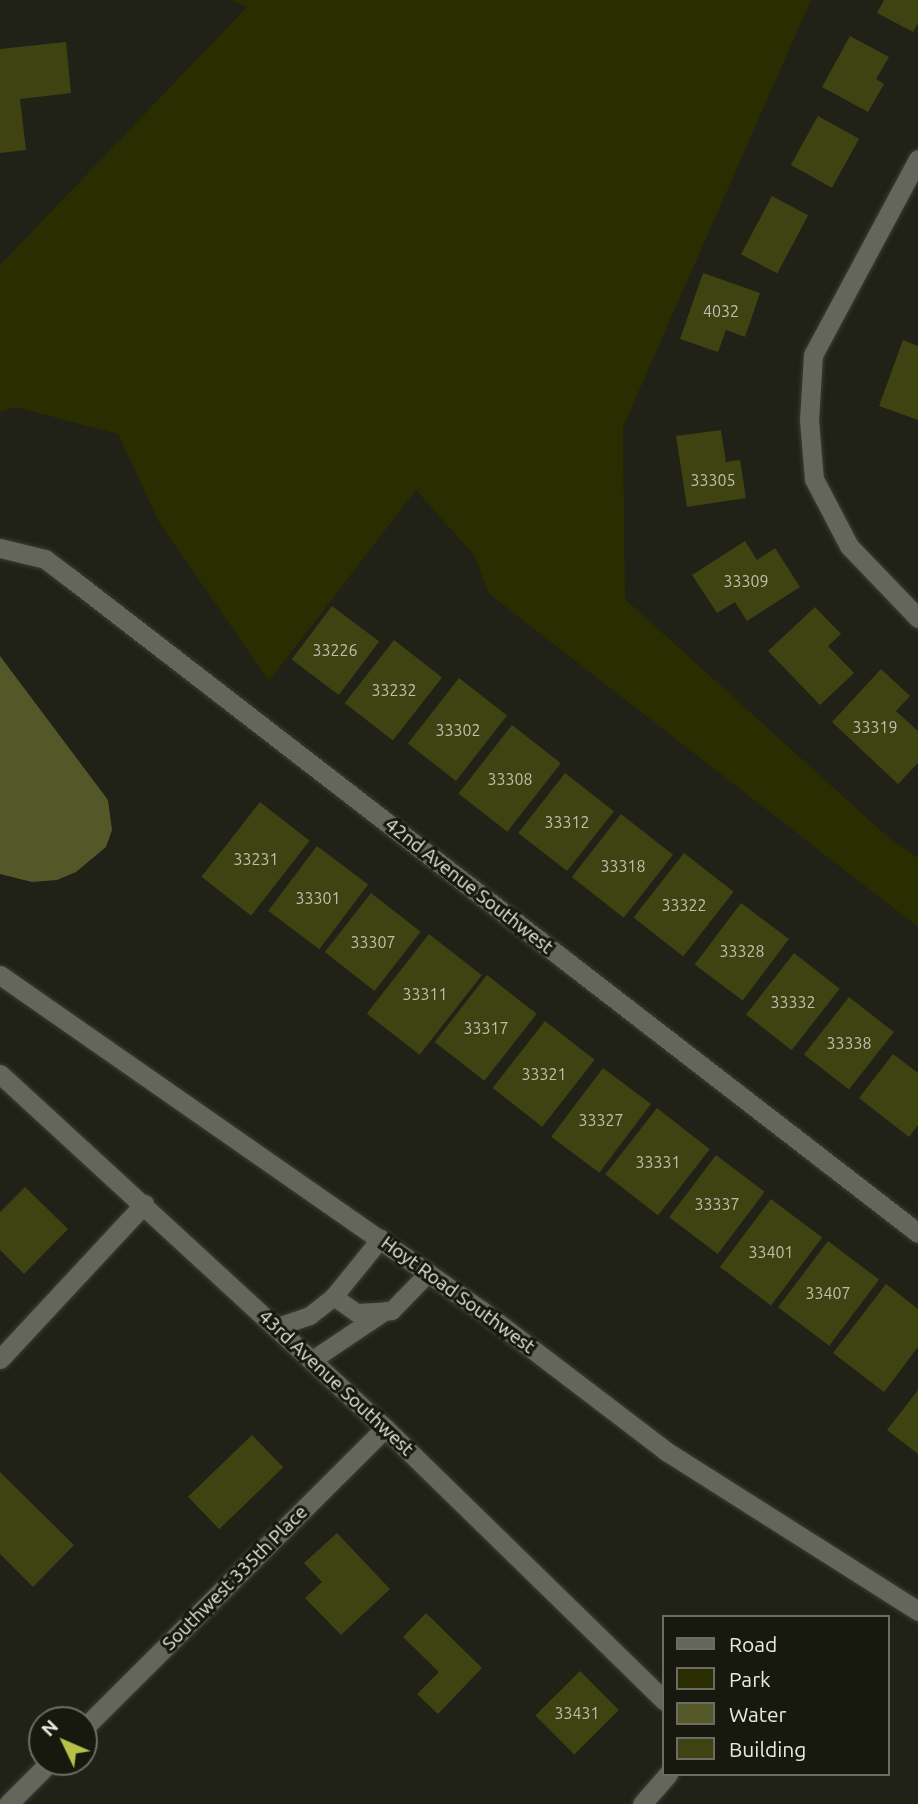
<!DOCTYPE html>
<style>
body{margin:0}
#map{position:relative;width:918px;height:1804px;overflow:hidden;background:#202117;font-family:Ubuntu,sans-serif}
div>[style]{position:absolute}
.green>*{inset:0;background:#2a2d00}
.water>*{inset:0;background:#545829}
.building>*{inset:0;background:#3f4312;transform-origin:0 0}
.roads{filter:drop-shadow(0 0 2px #3b3c35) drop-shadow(0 0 2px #3b3c35)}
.service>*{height:18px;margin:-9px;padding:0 9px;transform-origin:9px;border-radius:9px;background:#65665b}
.minor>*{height:19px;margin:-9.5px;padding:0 9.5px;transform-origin:9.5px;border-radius:9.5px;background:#65665b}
.secondary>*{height:19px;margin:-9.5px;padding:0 9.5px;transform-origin:9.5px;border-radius:9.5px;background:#65665b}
span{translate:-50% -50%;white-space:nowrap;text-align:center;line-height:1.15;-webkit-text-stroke:6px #17180e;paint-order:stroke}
.number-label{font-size:16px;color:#bec0ae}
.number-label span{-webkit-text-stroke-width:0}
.street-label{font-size:19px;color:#e8e9e2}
.legend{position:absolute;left:662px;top:1615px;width:228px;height:161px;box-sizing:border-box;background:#17180e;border:2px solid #6b6c63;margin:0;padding:9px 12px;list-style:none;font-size:21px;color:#e8e9e2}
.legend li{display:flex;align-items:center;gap:14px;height:35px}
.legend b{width:35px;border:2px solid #6b6c63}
.north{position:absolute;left:28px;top:1706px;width:70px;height:70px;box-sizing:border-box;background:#17180e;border:2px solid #6b6c63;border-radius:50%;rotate:314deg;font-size:19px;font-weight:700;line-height:28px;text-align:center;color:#e8e9e2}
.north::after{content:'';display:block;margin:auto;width:24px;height:32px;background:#b7c148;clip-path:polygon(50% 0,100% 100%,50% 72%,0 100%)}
</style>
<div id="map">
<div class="green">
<i style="clip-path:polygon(231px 0,811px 0,623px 427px,625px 599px,888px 837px,918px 858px,918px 927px,489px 594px,474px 555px,416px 490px,269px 681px,159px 522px,118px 434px,15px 407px,0 412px,0 265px,247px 7px)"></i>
</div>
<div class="water">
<i style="clip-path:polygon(0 656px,108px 800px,112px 830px,106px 847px,76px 872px,57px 880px,32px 882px,0 874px)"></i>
</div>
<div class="building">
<i style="clip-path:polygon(884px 0,918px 0,918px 23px,913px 32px,877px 13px)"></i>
<i style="clip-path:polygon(850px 36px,889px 57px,876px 79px,884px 84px,868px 112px,822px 87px)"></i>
<i style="clip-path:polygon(66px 42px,71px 93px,20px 99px,26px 150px,0 153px,0 49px)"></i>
<i style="left:818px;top:116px;width:47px;height:56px;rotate:29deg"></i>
<i style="left:772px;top:196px;width:41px;height:66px;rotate:28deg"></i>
<i style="clip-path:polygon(703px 273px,760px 293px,745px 337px,726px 330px,718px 352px,680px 339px)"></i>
<i style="clip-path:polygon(903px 340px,918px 346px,918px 420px,879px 406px)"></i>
<i style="clip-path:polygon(721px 430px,726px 462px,740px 460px,746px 498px,687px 507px,676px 436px)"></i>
<i style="clip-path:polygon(745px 541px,757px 560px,775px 548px,800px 587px,747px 621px,735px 602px,717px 613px,692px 575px)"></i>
<i style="left:332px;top:606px;width:59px;height:67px;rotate:37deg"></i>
<i style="clip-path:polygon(815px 607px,841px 634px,828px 646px,854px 673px,820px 705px,768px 651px)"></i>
<i style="left:394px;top:640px;width:61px;height:80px;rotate:38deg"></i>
<i style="clip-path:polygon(881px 669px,910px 696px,896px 711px,918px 731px,918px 763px,898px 784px,832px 722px)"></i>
<i style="left:459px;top:678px;width:61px;height:83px;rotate:38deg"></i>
<i style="left:512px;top:725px;width:62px;height:87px;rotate:38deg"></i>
<i style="left:565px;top:773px;width:62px;height:76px;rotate:38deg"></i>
<i style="left:260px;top:802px;width:63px;height:95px;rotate:38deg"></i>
<i style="left:621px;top:814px;width:66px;height:80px;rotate:38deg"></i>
<i style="left:317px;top:846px;width:64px;height:81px;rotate:37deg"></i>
<i style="left:684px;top:853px;width:63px;height:82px;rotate:38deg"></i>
<i style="left:371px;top:893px;width:63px;height:75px;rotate:38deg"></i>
<i style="left:741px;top:903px;width:60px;height:77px;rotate:37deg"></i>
<i style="left:429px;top:934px;width:67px;height:101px;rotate:38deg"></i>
<i style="left:794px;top:953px;width:58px;height:78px;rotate:38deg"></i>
<i style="left:487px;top:975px;width:63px;height:85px;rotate:38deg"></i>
<i style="left:849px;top:997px;width:57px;height:73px;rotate:38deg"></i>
<i style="left:545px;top:1021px;width:63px;height:85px;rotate:38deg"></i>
<i style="clip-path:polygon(893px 1054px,918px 1073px,918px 1125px,909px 1137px,859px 1098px)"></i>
<i style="left:603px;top:1068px;width:60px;height:86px;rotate:37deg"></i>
<i style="left:657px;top:1108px;width:67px;height:84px;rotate:38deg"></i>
<i style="left:716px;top:1155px;width:61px;height:78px;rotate:37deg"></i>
<i style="clip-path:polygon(25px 1187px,68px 1229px,24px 1274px,0 1250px,0 1212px)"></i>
<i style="left:771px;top:1199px;width:64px;height:85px;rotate:37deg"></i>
<i style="left:828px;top:1241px;width:64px;height:83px;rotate:37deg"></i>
<i style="clip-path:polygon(886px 1284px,918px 1309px,918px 1347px,884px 1392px,833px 1353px)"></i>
<i style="clip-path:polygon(918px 1390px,918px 1454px,887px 1430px)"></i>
<i style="left:252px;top:1435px;width:45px;height:89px;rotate:46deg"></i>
<i style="clip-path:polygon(0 1472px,74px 1545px,33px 1587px,0 1554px)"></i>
<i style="clip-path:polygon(337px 1533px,390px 1589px,341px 1635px,305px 1598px,322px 1582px,304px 1563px)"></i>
<i style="clip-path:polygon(426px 1613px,482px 1668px,438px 1714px,417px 1694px,439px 1672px,403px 1637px)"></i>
<i style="left:580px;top:1671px;width:55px;height:63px;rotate:45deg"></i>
</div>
<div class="roads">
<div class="service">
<i style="left:334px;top:1297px;width:28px;rotate:35deg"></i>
<i style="left:357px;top:1313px;width:35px;rotate:-3deg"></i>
<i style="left:392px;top:1311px;width:53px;rotate:-45.8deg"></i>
<i style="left:278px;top:1327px;width:34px;rotate:-19deg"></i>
<i style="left:310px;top:1316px;width:31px;rotate:-38deg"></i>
<i style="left:334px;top:1297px;width:75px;rotate:-51deg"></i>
<i style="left:313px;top:1360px;width:88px;rotate:-33.9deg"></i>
</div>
<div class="minor">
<i style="left:918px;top:159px;width:222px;rotate:118.2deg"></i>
<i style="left:813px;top:355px;width:65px;rotate:93.5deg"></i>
<i style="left:809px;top:420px;width:59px;rotate:85.2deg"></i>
<i style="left:814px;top:479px;width:76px;rotate:62.4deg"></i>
<i style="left:849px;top:546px;width:100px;rotate:46.2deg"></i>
<i style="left:0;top:548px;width:46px;rotate:13.7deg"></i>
<i style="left:45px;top:559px;width:30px;rotate:37deg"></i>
<i style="left:69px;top:577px;width:1073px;rotate:37.69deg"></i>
<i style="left:0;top:1074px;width:523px;rotate:42.6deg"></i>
<i style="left:385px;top:1428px;width:390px;rotate:44.3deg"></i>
<i style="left:0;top:1359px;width:212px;rotate:-47.1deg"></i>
<i style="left:84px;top:1728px;width:425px;rotate:-44.9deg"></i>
<i style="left:8px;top:1804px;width:59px;rotate:-45deg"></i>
<i style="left:642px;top:1804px;width:40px;rotate:-49deg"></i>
</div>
<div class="secondary">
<i style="left:0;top:975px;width:586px;rotate:34.86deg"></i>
<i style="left:481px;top:1310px;width:233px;rotate:37.3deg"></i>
<i style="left:666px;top:1451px;width:299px;rotate:32.4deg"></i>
</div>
</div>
<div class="number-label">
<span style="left:721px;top:311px">4032</span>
<span style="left:713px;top:480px">33305</span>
<span style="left:746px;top:581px">33309</span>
<span style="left:335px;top:650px">33226</span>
<span style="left:394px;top:690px">33232</span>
<span style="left:875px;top:727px">33319</span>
<span style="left:458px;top:730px">33302</span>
<span style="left:510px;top:779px">33308</span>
<span style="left:567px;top:822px">33312</span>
<span style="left:256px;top:859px">33231</span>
<span style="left:623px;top:866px">33318</span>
<span style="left:318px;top:898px">33301</span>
<span style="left:684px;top:905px">33322</span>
<span style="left:373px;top:942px">33307</span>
<span style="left:742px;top:951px">33328</span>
<span style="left:425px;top:994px">33311</span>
<span style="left:793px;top:1002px">33332</span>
<span style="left:486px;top:1028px">33317</span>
<span style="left:849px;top:1043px">33338</span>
<span style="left:544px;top:1074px">33321</span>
<span style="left:601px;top:1120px">33327</span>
<span style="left:658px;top:1162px">33331</span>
<span style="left:717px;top:1204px">33337</span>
<span style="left:771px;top:1252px">33401</span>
<span style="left:828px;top:1293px">33407</span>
<span style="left:577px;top:1713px">33431</span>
</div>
<div class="street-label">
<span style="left:469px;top:886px;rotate:38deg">42nd Avenue Southwest</span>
<span style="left:458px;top:1295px;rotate:36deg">Hoyt Road Southwest</span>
<span style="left:336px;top:1383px;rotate:43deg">43rd Avenue Southwest</span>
<span style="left:235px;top:1578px;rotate:-45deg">Southwest 335th Place</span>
</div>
<ul class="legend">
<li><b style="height:9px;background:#65665b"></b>Road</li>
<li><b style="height:19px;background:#2a2d00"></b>Park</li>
<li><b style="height:19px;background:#545829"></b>Water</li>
<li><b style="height:19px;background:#3f4312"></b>Building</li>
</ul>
<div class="north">N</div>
</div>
